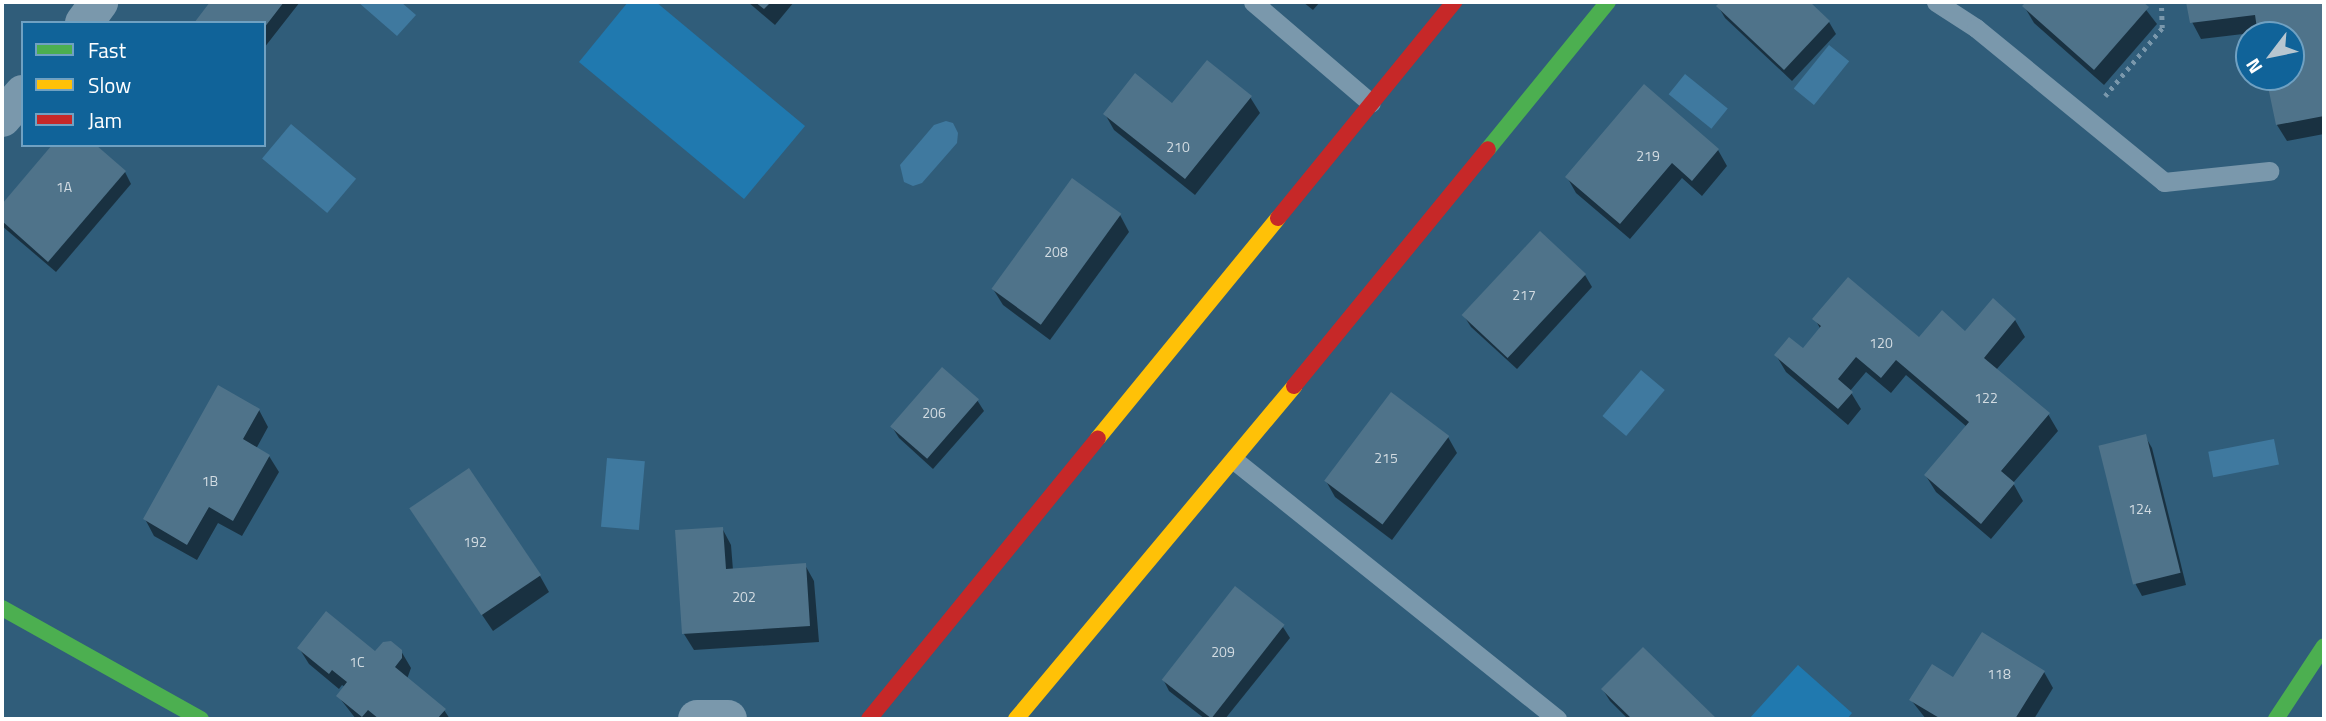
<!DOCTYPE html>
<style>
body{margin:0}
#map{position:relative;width:2326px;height:721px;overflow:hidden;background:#305d7a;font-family:"Titillium Web",sans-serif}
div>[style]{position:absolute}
.green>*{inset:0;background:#2079af}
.water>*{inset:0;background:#3f799f;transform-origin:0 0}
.shadow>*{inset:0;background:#0007}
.building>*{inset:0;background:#4f738a;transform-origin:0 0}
.path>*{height:4.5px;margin-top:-2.25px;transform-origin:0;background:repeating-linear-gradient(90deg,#7a98ac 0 3.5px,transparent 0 8.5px)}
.lane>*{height:19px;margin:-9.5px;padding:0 9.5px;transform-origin:9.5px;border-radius:9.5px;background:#7a98ac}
.street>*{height:38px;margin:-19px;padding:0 19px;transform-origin:19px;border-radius:19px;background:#7a98ac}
.fast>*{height:16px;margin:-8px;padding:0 8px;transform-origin:8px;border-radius:8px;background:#4caf50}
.slow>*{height:16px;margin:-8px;padding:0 8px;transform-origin:8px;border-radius:8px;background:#ffc107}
.jam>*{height:16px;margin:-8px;padding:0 8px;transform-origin:8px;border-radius:8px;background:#c62828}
span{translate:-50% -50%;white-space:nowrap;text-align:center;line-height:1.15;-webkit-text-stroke:7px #106399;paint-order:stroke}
.number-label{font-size:14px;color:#d3dce2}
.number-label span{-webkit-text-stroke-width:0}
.frame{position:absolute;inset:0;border:4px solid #fff;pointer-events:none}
.legend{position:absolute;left:21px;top:21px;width:245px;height:126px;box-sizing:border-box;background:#106399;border:2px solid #70a1c2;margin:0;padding:9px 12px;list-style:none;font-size:21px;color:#fff}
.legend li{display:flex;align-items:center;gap:14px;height:35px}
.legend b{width:35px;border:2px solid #70a1c2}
.north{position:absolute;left:2235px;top:21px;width:70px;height:70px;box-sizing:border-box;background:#106399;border:2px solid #70a1c2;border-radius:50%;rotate:238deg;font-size:19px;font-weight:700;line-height:28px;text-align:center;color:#fff}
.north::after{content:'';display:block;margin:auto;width:24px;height:32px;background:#b7c6d0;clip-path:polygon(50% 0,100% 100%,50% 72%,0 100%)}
</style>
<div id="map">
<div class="green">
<i style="clip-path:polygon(628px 2px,656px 2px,805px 126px,744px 199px,579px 62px)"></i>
<i style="clip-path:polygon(1798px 665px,1852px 713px,1847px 719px,1749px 719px)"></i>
</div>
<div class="water">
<i style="clip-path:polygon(358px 2px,401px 2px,416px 15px,397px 36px)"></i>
<i style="left:1829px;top:45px;width:26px;height:56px;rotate:39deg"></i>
<i style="left:1685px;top:74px;width:55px;height:26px;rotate:39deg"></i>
<i style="clip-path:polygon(946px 121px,953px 123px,958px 133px,957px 143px,922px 183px,913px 186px,904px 182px,900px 165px,934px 125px)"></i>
<i style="left:291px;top:124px;width:85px;height:45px;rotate:40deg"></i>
<i style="left:1641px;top:370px;width:31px;height:60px;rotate:40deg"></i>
<i style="left:2274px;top:439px;width:26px;height:67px;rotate:79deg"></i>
<i style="left:607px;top:458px;width:38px;height:69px;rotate:5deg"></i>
</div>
<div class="shadow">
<i style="clip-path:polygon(212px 2px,300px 2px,264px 48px,264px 23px,196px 23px)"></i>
<i style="clip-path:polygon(748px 2px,794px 2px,775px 25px)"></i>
<i style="clip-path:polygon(1303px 2px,1320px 2px,1313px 10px)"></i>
<i style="clip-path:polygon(1722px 2px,1807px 2px,1829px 22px,1836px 34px,1792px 81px,1725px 18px,1718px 6px)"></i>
<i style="clip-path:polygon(2028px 2px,2140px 2px,2157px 24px,2104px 85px,2034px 23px,2024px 6px)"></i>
<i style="clip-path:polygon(2188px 2px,2324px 2px,2324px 134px,2287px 141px,2277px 125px,2268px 77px,2291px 77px,2291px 35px,2260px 35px,2260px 32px,2201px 39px,2192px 22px)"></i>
<i style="clip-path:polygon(1250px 97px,1260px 113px,1195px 195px,1114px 130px,1105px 114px)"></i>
<i style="clip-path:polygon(54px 145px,125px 172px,131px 184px,56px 272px,2px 226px,2px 207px)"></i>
<i style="clip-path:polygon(1718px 150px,1727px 166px,1702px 196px,1682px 178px,1630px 239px,1576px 193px,1567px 177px)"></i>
<i style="clip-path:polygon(1120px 215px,1129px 232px,1050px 340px,1003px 305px,993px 289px)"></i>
<i style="clip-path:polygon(1585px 275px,1592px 287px,1517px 369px,1471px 327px,1464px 316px)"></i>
<i style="clip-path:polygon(1993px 301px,2015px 320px,2025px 337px,1996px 370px,2048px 414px,2058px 431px,2013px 483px,2023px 501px,1991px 539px,1936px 492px,1926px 476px,1967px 427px,1906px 375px,1891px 393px,1866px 372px,1850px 391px,1861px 409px,1848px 425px,1786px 372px,1776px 355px,1803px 351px,1821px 330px,1815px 319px,1919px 340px,1965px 333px)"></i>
<i style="clip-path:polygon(977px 400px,984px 411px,933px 469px,899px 438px,892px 427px)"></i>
<i style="clip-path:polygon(259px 410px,268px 427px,256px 449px,269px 456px,279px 472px,242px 536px,218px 523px,197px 560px,154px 536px,145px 519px)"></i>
<i style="clip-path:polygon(2145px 436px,2152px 448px,2186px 585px,2142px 596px,2136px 585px,2101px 447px)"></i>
<i style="clip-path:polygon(1448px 437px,1457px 453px,1392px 540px,1335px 497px,1326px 481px)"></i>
<i style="clip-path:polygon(421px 525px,540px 576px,549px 592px,493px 631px)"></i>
<i style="clip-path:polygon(722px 528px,731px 545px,733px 570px,805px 565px,814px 581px,819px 642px,694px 650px,684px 634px,676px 531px)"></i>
<i style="clip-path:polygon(1283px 627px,1290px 638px,1225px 719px,1205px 719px,1169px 691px,1163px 679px)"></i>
<i style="clip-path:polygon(299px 648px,375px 653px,401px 651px,411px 668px,407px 679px,444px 710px,450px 719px,356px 719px,338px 696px,345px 687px,342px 685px,339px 689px,309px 664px)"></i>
<i style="clip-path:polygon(1643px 649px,1714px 719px,1628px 719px,1610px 701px,1603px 690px)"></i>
<i style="clip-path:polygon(2044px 672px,2053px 688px,2034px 719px,1926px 719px,1911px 700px,1954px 680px)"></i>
</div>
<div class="building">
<i style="clip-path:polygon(210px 2px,284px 2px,264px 28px,264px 23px,194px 23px)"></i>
<i style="clip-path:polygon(755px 2px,771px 2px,764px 9px)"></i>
<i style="clip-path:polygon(1720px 2px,1810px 2px,1830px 21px,1784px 70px,1716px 6px)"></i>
<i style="clip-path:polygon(2026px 2px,2143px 2px,2149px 7px,2094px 70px,2022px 6px)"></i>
<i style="clip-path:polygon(2186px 2px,2324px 2px,2324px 116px,2276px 125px,2266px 77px,2291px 77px,2291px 35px,2258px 35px,2255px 15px,2190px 23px)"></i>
<i style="clip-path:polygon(1207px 60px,1252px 96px,1185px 179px,1103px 114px,1135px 73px,1172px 103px)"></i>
<i style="clip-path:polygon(1644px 84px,1719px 149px,1692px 181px,1672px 163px,1620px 224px,1565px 177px)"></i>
<i style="clip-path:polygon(52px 145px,96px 145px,126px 171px,48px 262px,2px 221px,2px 204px)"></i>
<i style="left:1072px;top:178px;width:61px;height:137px;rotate:36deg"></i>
<i style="left:1540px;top:231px;width:63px;height:115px;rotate:43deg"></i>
<i style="clip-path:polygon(1848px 277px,1919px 337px,1942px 310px,1965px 331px,1993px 298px,2016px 319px,1984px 358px,2050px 413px,2001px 471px,2015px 483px,1981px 524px,1924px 475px,1969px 422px,1896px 360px,1881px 378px,1856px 357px,1838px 379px,1853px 392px,1838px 409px,1774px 355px,1789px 337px,1803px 348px,1821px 326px,1812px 319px)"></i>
<i style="left:942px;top:367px;width:49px;height:79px;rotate:41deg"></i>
<i style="clip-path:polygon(218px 385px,260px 409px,243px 439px,270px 455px,233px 521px,209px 507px,187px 545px,143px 519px)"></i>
<i style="left:1391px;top:392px;width:73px;height:111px;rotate:37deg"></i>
<i style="left:2146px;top:434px;width:143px;height:49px;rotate:76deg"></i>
<i style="left:469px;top:468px;width:129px;height:72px;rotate:56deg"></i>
<i style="clip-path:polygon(723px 527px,726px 569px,806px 563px,810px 626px,682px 634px,675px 530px)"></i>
<i style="left:1235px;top:586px;width:63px;height:119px;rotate:38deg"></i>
<i style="clip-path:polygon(326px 611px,375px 651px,383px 642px,391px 641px,402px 650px,402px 658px,395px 667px,446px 709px,437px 719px,379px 719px,368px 710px,362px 717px,336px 696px,347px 682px,332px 670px,329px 674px,297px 648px)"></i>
<i style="clip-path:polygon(1982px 632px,2045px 671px,2015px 719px,1941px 719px,1909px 700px,1932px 664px,1953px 677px)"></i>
<i style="clip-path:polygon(1643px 647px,1717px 719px,1632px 719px,1601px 689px)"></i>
</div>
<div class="path">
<i style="left:2105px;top:96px;width:89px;rotate:-50deg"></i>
<i style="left:2162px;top:28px;width:26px;rotate:-92deg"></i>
</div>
<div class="lane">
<i style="left:1253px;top:2px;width:155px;rotate:40.6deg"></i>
<i style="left:1936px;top:2px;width:48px;rotate:33deg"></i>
<i style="left:1976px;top:28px;width:243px;rotate:39.3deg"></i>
<i style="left:2164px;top:182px;width:106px;rotate:-6deg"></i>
<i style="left:1234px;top:460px;width:414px;rotate:38.7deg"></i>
</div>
<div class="street">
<i style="left:84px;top:23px;width:26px;rotate:-54deg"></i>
<i style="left:2px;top:118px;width:32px;rotate:-49deg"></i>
<i style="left:697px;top:719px;width:31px"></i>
</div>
<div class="fast">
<i style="left:1488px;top:149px;width:190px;rotate:-50.8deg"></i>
<i style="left:2px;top:608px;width:228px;rotate:29.2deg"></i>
<i style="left:2276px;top:719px;width:87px;rotate:-56.7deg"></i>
</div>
<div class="slow">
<i style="left:1098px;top:438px;width:284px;rotate:-50.7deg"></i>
<i style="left:1016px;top:719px;width:434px;rotate:-50.1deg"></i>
</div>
<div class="jam">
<i style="left:1278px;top:218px;width:279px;rotate:-50.8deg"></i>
<i style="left:1294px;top:386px;width:306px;rotate:-50.7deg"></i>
<i style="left:869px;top:719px;width:362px;rotate:-50.8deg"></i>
</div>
<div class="number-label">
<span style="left:1178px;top:147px">210</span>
<span style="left:1648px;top:156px">219</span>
<span style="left:64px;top:187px">1A</span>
<span style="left:1056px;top:252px">208</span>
<span style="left:1524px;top:295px">217</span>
<span style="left:1881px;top:343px">120</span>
<span style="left:1986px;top:398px">122</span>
<span style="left:934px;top:413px">206</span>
<span style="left:1386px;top:458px">215</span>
<span style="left:210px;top:481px">1B</span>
<span style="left:2140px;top:509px">124</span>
<span style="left:475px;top:542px">192</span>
<span style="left:744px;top:597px">202</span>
<span style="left:1223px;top:652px">209</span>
<span style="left:357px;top:662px">1C</span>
<span style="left:1999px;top:674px">118</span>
</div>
<div class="frame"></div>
<ul class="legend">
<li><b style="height:9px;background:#4caf50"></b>Fast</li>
<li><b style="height:9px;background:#ffc107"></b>Slow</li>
<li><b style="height:9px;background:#c62828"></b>Jam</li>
</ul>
<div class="north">N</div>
</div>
